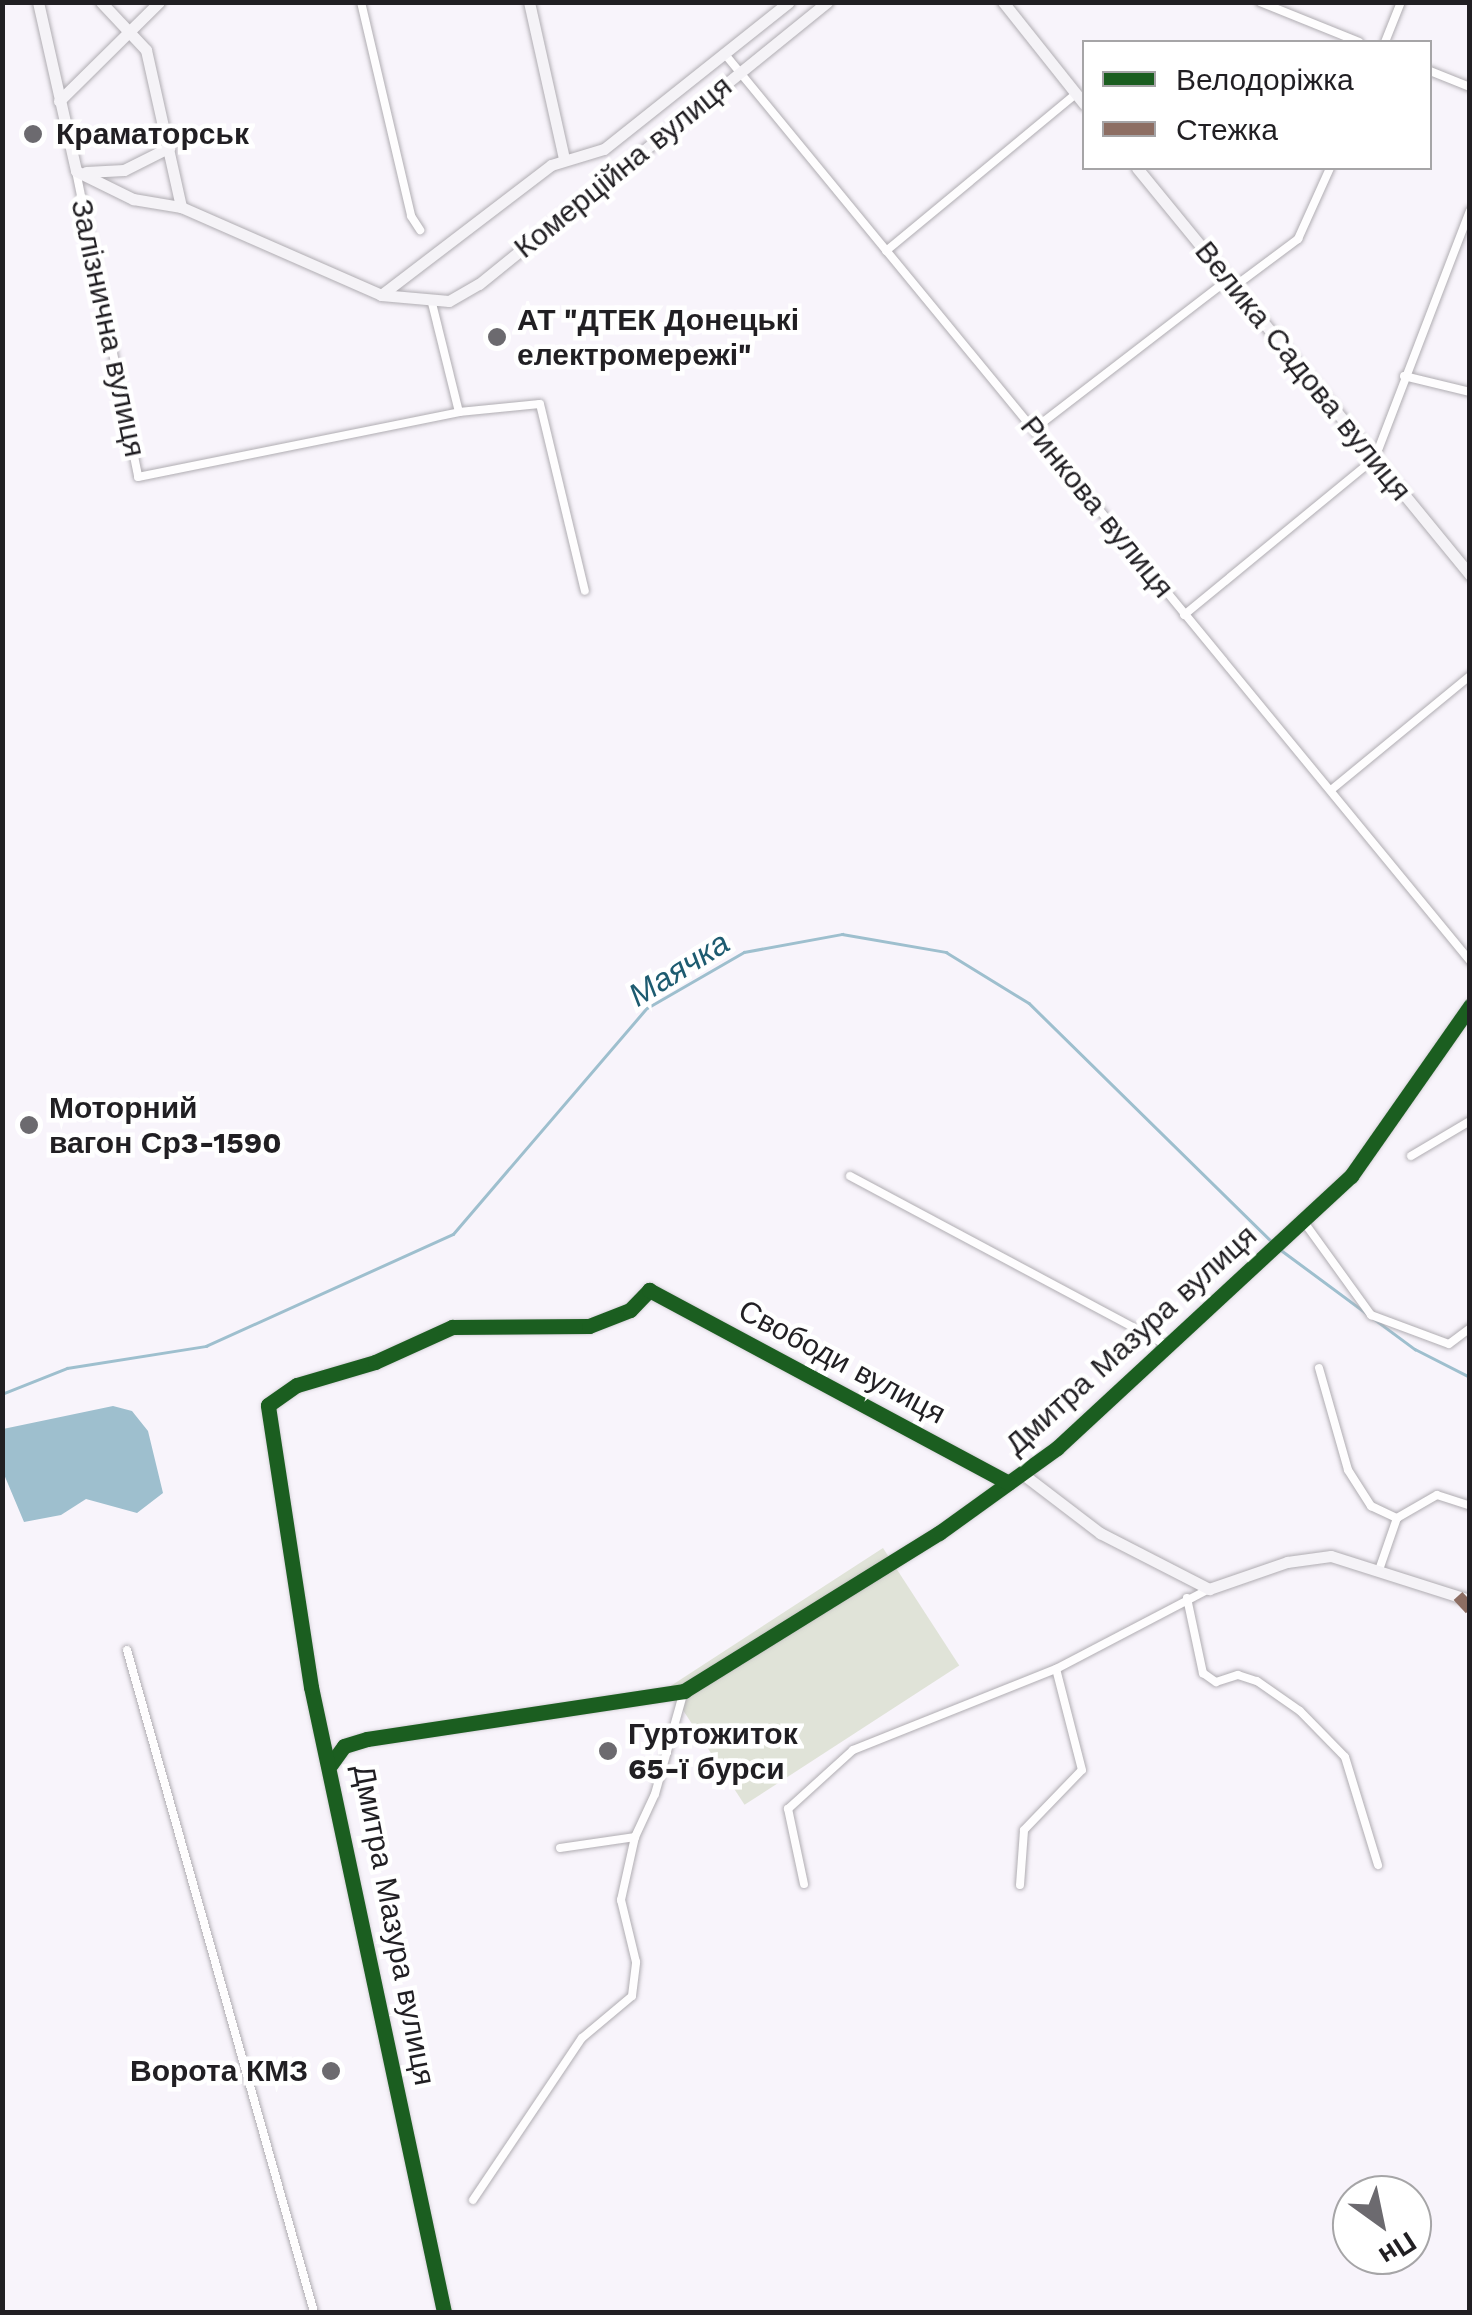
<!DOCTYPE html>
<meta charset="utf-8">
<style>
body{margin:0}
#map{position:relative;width:1472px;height:2315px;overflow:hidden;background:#f8f4fb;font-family:"Work Sans",sans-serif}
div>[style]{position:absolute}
.green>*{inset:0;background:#e0e3d8;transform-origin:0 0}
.water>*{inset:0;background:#9ebfce}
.stream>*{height:2.5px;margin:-1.25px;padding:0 1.25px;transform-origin:1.25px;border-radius:1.25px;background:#9ebfce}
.roads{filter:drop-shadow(0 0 2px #b0adb2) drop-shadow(0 0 2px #b0adb2)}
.street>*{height:8px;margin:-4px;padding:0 4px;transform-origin:4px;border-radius:4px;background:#fefdfe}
.secondary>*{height:11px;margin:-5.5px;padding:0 5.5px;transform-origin:5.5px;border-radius:5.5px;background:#f5f3f7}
.quiet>*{height:12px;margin-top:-6px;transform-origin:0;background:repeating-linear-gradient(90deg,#8d6e63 0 25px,transparent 0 37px)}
.cycleway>*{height:15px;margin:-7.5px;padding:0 7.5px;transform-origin:7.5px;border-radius:7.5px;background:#1b5e20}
.dots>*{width:28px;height:28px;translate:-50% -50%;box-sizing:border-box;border:5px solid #fff;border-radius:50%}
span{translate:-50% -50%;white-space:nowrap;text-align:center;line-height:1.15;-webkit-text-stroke:9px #fff;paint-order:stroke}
.poi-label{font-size:30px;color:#211f23;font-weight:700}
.left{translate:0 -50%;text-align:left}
.right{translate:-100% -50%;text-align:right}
.street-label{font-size:30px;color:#211f23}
.water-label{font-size:32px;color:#1d5b70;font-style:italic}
.frame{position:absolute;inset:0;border:5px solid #211f23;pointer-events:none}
.legend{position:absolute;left:1082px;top:40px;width:350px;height:130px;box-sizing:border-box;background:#fff;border:2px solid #a6a5a7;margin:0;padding:12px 18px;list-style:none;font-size:30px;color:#211f23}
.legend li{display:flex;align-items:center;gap:20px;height:50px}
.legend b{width:50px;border:2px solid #a6a5a7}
.north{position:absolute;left:1332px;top:2175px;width:100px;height:100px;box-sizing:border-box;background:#fff;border:2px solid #a6a5a7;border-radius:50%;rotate:147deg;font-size:28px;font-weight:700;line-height:40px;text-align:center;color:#211f23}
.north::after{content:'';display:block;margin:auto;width:35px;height:45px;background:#6c6a6f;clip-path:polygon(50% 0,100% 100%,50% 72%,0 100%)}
</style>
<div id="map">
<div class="green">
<i style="left:883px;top:1548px;width:140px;height:256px;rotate:57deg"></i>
</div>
<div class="water">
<i style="clip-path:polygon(113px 1406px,132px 1411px,148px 1431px,163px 1493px,137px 1513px,86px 1499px,61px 1515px,24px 1522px,3px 1472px,3px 1429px)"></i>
</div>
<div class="stream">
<i style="left:1281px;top:1250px;width:167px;rotate:36.5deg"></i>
<i style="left:1415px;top:1349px;width:62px;rotate:27deg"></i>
<i style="left:2px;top:1394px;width:70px;rotate:-21.8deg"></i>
<i style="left:67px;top:1368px;width:141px;rotate:-9deg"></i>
<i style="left:206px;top:1346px;width:271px;rotate:-24.4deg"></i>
<i style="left:453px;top:1234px;width:298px;rotate:-49.4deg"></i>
<i style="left:647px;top:1008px;width:112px;rotate:-30deg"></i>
<i style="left:744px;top:952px;width:100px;rotate:-10.4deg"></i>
<i style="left:842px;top:934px;width:106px;rotate:9.8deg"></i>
<i style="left:946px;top:952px;width:97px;rotate:31.6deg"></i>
<i style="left:1029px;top:1003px;width:339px;rotate:44.5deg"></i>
</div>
<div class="roads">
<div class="street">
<i style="left:361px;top:2px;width:220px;rotate:76.8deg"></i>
<i style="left:411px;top:216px;width:17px;rotate:57deg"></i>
<i style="left:1260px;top:2px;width:107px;rotate:22deg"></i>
<i style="left:1385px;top:42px;width:43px;rotate:-68.2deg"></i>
<i style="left:724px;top:53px;width:1175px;rotate:50.59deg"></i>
<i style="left:1430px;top:71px;width:43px;rotate:21.8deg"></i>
<i style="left:76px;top:171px;width:312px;rotate:78.5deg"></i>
<i style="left:138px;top:477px;width:328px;rotate:-11.4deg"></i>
<i style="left:459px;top:412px;width:81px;rotate:-5.6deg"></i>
<i style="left:540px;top:404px;width:192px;rotate:76.5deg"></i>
<i style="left:886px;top:251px;width:246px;rotate:-39.6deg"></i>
<i style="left:1235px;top:286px;width:79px;rotate:-36.7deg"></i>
<i style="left:1298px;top:239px;width:78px;rotate:-65.7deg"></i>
<i style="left:432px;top:303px;width:112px;rotate:76.1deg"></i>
<i style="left:1404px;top:376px;width:68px;rotate:13.6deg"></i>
<i style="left:1034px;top:429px;width:246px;rotate:-37.6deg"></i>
<i style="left:1184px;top:615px;width:247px;rotate:-39.4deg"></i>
<i style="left:1375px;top:458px;width:265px;rotate:-69deg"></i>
<i style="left:1331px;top:790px;width:180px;rotate:-39.4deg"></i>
<i style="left:1411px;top:1156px;width:69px;rotate:-30.7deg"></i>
<i style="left:850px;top:1176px;width:361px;rotate:28.1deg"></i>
<i style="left:1304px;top:1222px;width:115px;rotate:54.2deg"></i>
<i style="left:1371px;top:1315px;width:83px;rotate:20.4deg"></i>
<i style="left:1449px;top:1344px;width:26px;rotate:-37deg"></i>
<i style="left:1319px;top:1368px;width:106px;rotate:74.1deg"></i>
<i style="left:1348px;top:1470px;width:43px;rotate:57.4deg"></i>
<i style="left:1371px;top:1506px;width:29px;rotate:25deg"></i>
<i style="left:1397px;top:1518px;width:55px;rotate:109.1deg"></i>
<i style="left:1397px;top:1518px;width:46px;rotate:-29.9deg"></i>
<i style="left:1437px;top:1495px;width:35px;rotate:18deg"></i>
<i style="left:1187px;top:1598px;width:77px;rotate:78deg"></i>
<i style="left:1203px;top:1673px;width:16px;rotate:35deg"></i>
<i style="left:1216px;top:1682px;width:23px;rotate:-18deg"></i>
<i style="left:1238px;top:1675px;width:20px;rotate:18deg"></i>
<i style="left:1257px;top:1681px;width:52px;rotate:34.9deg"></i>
<i style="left:1300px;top:1711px;width:64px;rotate:45.6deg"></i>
<i style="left:1345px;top:1757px;width:113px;rotate:73deg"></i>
<i style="left:127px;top:1650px;width:688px;rotate:74.23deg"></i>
<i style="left:560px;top:1848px;width:76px;rotate:-8.3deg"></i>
<i style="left:635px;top:1837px;width:47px;rotate:-65.1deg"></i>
<i style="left:655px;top:1794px;width:107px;rotate:-74.3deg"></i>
<i style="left:804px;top:1884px;width:77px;rotate:-102deg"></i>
<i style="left:788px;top:1809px;width:88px;rotate:-42.2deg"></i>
<i style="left:853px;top:1750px;width:219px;rotate:-21.8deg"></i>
<i style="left:1056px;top:1669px;width:173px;rotate:-27.6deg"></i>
<i style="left:1020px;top:1885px;width:55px;rotate:-85.8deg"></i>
<i style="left:1024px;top:1830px;width:83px;rotate:-46deg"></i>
<i style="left:1082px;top:1770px;width:104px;rotate:-104.4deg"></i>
<i style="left:473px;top:2200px;width:195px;rotate:-56.1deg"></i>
<i style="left:582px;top:2038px;width:65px;rotate:-40deg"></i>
<i style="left:632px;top:1996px;width:34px;rotate:-83deg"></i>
<i style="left:636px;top:1962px;width:64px;rotate:-103.6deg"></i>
<i style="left:621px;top:1900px;width:65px;rotate:-77.5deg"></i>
</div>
<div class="secondary">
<i style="left:38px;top:2px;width:173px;rotate:77.3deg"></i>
<i style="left:101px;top:2px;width:66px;rotate:46.8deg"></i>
<i style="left:146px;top:50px;width:161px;rotate:77.4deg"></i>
<i style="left:529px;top:2px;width:160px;rotate:77.4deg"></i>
<i style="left:1003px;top:2px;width:130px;rotate:51.5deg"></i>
<i style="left:59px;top:101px;width:141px;rotate:-44.7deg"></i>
<i style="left:1137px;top:168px;width:526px;rotate:50.71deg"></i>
<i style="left:76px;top:171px;width:64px;rotate:26.2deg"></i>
<i style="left:133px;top:199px;width:49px;rotate:9.5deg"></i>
<i style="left:181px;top:207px;width:219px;rotate:23.7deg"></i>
<i style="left:381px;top:295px;width:68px;rotate:5deg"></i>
<i style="left:449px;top:301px;width:34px;rotate:-30deg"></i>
<i style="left:479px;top:284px;width:448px;rotate:-39deg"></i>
<i style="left:86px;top:172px;width:38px;rotate:-3deg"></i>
<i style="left:124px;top:170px;width:51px;rotate:-26.6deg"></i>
<i style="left:381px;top:295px;width:214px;rotate:-37.4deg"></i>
<i style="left:551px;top:165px;width:55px;rotate:-16.8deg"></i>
<i style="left:604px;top:149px;width:236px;rotate:-38.5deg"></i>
<i style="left:1024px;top:1475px;width:96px;rotate:37.3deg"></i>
<i style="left:1100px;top:1533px;width:123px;rotate:27.2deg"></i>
<i style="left:1209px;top:1589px;width:83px;rotate:-19.1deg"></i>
<i style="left:1287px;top:1562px;width:44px;rotate:-7.8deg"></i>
<i style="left:1331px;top:1556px;width:146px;rotate:17.6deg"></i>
<i style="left:331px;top:1764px;width:22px;rotate:-54deg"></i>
<i style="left:344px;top:1746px;width:24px;rotate:-17deg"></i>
<i style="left:367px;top:1739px;width:321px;rotate:-8.6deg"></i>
<i style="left:684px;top:1691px;width:300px;rotate:-31.8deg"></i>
<i style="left:939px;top:1533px;width:145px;rotate:-35.8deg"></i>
<i style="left:1057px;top:1448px;width:401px;rotate:-42.8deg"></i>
<i style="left:1351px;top:1176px;width:208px;rotate:-55deg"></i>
<i style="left:444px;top:2312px;width:639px;rotate:-102.01deg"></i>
<i style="left:311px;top:1687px;width:285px;rotate:-98.7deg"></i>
<i style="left:268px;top:1405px;width:35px;rotate:-35deg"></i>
<i style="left:297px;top:1385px;width:81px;rotate:-16.4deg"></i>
<i style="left:375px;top:1362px;width:85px;rotate:-24.4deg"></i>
<i style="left:452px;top:1327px;width:137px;rotate:-0.4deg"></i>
<i style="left:589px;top:1326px;width:44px;rotate:-21.3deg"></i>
<i style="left:630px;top:1310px;width:28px;rotate:-46deg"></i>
<i style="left:649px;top:1290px;width:408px;rotate:28.2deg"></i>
</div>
</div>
<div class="quiet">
<i style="left:1458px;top:1596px;width:18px;rotate:47deg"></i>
</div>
<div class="cycleway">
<i style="left:331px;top:1764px;width:22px;rotate:-54deg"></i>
<i style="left:344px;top:1746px;width:24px;rotate:-17deg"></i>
<i style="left:367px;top:1739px;width:321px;rotate:-8.6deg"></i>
<i style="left:684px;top:1691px;width:300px;rotate:-31.8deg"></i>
<i style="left:939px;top:1533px;width:145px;rotate:-35.8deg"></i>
<i style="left:1057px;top:1448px;width:401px;rotate:-42.8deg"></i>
<i style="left:1351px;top:1176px;width:208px;rotate:-55deg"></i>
<i style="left:444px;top:2312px;width:639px;rotate:-102.01deg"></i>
<i style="left:311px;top:1687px;width:285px;rotate:-98.7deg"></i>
<i style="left:268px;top:1405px;width:35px;rotate:-35deg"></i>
<i style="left:297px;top:1385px;width:81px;rotate:-16.4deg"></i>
<i style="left:375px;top:1362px;width:85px;rotate:-24.4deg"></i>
<i style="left:452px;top:1327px;width:137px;rotate:-0.4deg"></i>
<i style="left:589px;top:1326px;width:44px;rotate:-21.3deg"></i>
<i style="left:630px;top:1310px;width:28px;rotate:-46deg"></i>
<i style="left:649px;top:1290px;width:408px;rotate:28.2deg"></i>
</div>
<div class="dots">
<i style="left:33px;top:134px;background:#6c6a6f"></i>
<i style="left:497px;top:337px;background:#6c6a6f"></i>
<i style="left:29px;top:1125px;background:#6c6a6f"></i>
<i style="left:608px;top:1751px;background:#6c6a6f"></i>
<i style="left:331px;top:2071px;background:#6c6a6f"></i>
</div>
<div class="poi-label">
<span class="left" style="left:56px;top:134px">Краматорськ</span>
<span class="left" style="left:517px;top:337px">АТ "ДТЕК Донецькі<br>електромережі"</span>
<span class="left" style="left:49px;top:1125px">Моторний<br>вагон Ср3-1590</span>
<span class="left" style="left:628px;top:1751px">Гуртожиток<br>65-ї бурси</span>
<span class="right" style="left:308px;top:2071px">Ворота КМЗ</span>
</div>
<div class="street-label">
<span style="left:623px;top:167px;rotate:-39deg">Комерційна вулиця</span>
<span style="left:108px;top:328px;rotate:78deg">Залізнична вулиця</span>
<span style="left:1303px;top:371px;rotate:51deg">Велика Садова вулиця</span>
<span style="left:1097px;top:507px;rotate:51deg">Ринкова вулиця</span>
<span style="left:1131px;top:1340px;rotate:-42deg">Дмитра Мазура вулиця</span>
<span style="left:842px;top:1362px;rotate:28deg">Свободи вулиця</span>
<span style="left:394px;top:1925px;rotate:79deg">Дмитра Мазура вулиця</span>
</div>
<div class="water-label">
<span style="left:679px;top:969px;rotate:-32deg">Маячка</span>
</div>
<div class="frame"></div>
<ul class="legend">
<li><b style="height:12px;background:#1b5e20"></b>Велодоріжка</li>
<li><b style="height:12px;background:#8d6e63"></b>Стежка</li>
</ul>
<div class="north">Пн</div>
</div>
